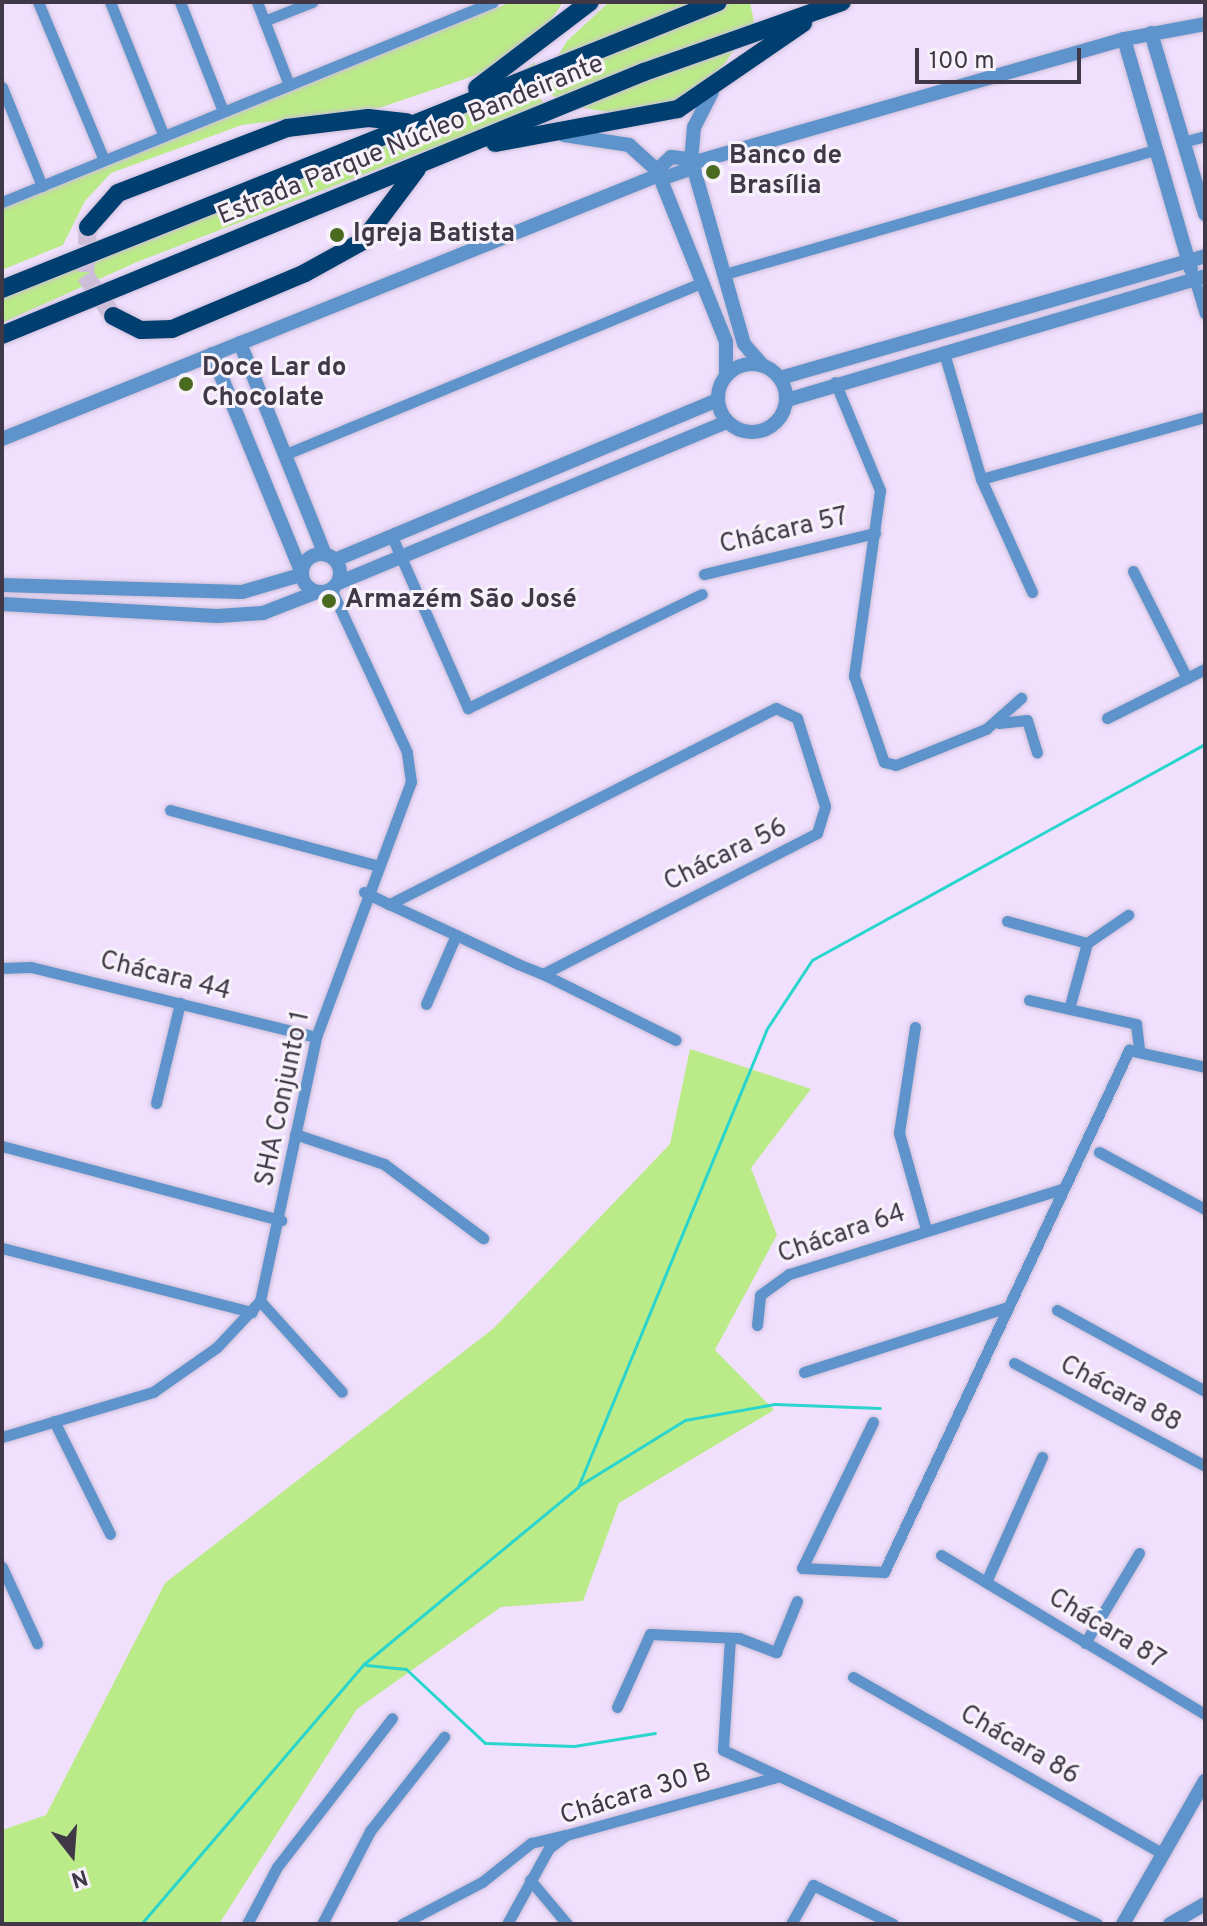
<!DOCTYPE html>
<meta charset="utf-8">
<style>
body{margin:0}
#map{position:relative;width:1207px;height:1926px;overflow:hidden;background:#f0e0fe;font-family:Overpass,sans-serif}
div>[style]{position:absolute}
.green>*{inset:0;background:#bbea88}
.stream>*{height:3px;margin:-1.5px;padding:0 1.5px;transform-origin:1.5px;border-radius:1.5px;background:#2ad5cd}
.trunk-tunnel>*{height:18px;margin-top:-9px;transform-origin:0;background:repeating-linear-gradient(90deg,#cdbed9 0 18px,transparent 0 27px)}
.roads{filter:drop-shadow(0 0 2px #cdbed9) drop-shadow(0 0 2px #cdbed9)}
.minor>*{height:11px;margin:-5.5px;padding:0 5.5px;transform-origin:5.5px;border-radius:5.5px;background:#5e94cb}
.tertiary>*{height:14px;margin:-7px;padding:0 7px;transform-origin:7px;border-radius:7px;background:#5e94cb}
.tertiary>.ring{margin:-7px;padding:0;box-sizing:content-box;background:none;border:14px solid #5e94cb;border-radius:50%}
.trunk>*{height:18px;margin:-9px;padding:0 9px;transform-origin:9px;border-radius:9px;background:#013f70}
.dots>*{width:22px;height:22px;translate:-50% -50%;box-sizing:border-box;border:4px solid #f7f2fa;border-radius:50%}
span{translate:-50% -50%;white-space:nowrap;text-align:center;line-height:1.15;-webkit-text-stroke:6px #f7f2fa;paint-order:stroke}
.street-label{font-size:26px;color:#403847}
.poi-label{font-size:26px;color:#403847;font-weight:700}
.left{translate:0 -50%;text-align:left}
.frame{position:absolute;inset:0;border:4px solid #403847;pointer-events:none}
.north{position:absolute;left:32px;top:1814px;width:80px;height:80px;-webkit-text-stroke:6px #f7f2fa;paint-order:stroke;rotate:163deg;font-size:22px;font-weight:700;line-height:32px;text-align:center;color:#403847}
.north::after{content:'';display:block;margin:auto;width:28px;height:36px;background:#403847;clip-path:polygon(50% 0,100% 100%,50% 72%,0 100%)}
.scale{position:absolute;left:915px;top:48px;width:166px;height:36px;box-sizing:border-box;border:4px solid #403847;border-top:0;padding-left:10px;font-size:24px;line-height:28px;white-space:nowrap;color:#403847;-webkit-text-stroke:6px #f7f2fa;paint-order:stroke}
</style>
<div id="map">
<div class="green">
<i style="clip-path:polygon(511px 2px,563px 2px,543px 32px,497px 68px,379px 108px,242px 125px,111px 173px,85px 201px,63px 245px,2px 270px,2px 209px)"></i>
<i style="clip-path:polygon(609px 2px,750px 2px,754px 22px,720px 70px,669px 106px,615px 113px,564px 105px,549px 92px,546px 75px,567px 41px)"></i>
<i style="clip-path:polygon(535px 62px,535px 94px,554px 112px,427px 150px,137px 262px,2px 323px,2px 294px,161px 236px,512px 79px)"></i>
<i style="clip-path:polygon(690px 1049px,811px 1089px,751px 1168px,777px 1235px,715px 1350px,774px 1410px,619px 1503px,583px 1601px,501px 1607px,357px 1709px,219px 1924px,2px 1924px,2px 1830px,46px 1815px,165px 1583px,494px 1328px,670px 1144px)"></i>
</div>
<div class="stream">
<i style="left:580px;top:1485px;width:123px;rotate:-31.8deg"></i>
<i style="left:685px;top:1420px;width:91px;rotate:-10.1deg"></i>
<i style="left:775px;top:1404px;width:105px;rotate:2.2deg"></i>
<i style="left:366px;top:1665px;width:40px;rotate:5.7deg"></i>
<i style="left:406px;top:1669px;width:108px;rotate:43.1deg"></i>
<i style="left:485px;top:1743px;width:89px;rotate:1.9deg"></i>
<i style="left:574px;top:1746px;width:82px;rotate:-9.1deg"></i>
<i style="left:141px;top:1924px;width:343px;rotate:-49.4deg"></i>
<i style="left:364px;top:1664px;width:278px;rotate:-39.6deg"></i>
<i style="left:578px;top:1487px;width:494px;rotate:-67.6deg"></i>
<i style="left:766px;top:1030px;width:84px;rotate:-56.7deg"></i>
<i style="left:812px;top:960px;width:448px;rotate:-28.8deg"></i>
</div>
<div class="trunk-tunnel">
<i style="left:88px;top:227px;width:48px;rotate:93.6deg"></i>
<i style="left:85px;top:275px;width:50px;rotate:55.7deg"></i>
</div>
<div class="roads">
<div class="minor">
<i style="left:38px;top:2px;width:171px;rotate:67.3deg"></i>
<i style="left:110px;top:2px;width:144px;rotate:68.1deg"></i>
<i style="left:180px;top:2px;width:117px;rotate:68.5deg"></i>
<i style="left:257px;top:2px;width:89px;rotate:68.9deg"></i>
<i style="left:264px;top:21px;width:52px;rotate:-21.6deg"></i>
<i style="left:2px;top:87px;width:107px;rotate:68deg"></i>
<i style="left:1183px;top:142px;width:23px;rotate:-15deg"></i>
<i style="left:2px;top:202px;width:530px;rotate:-22.16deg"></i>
<i style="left:725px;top:274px;width:448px;rotate:-16.1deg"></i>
<i style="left:1194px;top:278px;width:37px;rotate:73deg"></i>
<i style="left:944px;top:353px;width:131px;rotate:73.6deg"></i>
<i style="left:981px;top:479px;width:232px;rotate:-15.5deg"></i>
<i style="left:835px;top:382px;width:117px;rotate:67.4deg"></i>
<i style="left:880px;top:490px;width:188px;rotate:98deg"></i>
<i style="left:854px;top:676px;width:91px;rotate:70.8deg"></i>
<i style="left:884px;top:762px;width:12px;rotate:14deg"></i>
<i style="left:896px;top:765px;width:97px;rotate:-21.8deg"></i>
<i style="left:986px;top:729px;width:47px;rotate:-41.5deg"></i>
<i style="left:286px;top:454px;width:451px;rotate:-22.4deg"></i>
<i style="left:981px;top:479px;width:124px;rotate:65.7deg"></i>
<i style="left:393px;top:539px;width:185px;rotate:66.1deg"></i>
<i style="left:468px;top:708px;width:260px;rotate:-26deg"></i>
<i style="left:1133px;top:571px;width:120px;rotate:63.2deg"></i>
<i style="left:704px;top:574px;width:176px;rotate:-13.5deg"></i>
<i style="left:1107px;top:718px;width:110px;rotate:-26.6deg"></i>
<i style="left:999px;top:723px;width:28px;rotate:-6deg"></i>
<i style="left:1027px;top:720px;width:34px;rotate:73deg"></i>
<i style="left:170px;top:810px;width:212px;rotate:15deg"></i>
<i style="left:364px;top:892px;width:28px;rotate:26deg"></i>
<i style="left:389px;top:904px;width:74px;rotate:24.8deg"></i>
<i style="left:456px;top:935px;width:68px;rotate:25.1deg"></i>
<i style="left:518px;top:964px;width:27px;rotate:22deg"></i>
<i style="left:543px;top:974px;width:308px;rotate:-27.2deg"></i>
<i style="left:817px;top:833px;width:28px;rotate:-73deg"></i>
<i style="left:825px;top:806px;width:92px;rotate:-107.7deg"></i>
<i style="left:797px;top:718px;width:23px;rotate:-155deg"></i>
<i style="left:776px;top:708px;width:434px;rotate:153.1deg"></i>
<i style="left:1007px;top:921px;width:83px;rotate:15.4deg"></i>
<i style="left:1087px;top:943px;width:68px;rotate:105.3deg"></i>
<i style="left:1087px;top:943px;width:50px;rotate:-34.3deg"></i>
<i style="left:2px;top:968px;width:29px;rotate:-2deg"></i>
<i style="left:31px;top:967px;width:293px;rotate:13.8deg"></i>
<i style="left:543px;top:974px;width:148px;rotate:26.4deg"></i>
<i style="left:1029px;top:1000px;width:110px;rotate:12.6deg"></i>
<i style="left:1136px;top:1024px;width:23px;rotate:83deg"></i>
<i style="left:426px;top:1004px;width:75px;rotate:-66.5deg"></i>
<i style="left:915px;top:1027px;width:107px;rotate:98.6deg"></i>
<i style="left:899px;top:1133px;width:100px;rotate:74.3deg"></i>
<i style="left:156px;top:1103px;width:103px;rotate:-76.5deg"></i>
<i style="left:295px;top:1134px;width:94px;rotate:18.6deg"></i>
<i style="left:384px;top:1164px;width:124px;rotate:36.8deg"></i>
<i style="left:2px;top:1146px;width:289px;rotate:14.9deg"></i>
<i style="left:1099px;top:1152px;width:120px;rotate:28.3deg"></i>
<i style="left:2px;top:1248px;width:258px;rotate:14.4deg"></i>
<i style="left:260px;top:1301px;width:122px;rotate:48deg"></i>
<i style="left:1057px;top:1310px;width:169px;rotate:28.7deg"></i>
<i style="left:757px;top:1325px;width:30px;rotate:-84deg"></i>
<i style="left:760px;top:1295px;width:36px;rotate:-36deg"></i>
<i style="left:789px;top:1274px;width:286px;rotate:-17.3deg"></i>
<i style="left:1014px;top:1363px;width:217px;rotate:28.3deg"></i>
<i style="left:804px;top:1372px;width:214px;rotate:-17.7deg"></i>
<i style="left:54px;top:1421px;width:126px;rotate:63.6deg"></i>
<i style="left:873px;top:1422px;width:162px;rotate:115.9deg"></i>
<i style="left:802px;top:1568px;width:82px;rotate:2.8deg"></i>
<i style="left:884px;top:1572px;width:577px;rotate:-64.86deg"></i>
<i style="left:1129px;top:1050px;width:78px;rotate:12.6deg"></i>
<i style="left:2px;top:1437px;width:158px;rotate:-16.6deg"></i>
<i style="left:153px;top:1392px;width:78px;rotate:-35.1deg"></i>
<i style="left:217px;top:1347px;width:63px;rotate:-46.9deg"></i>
<i style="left:260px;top:1301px;width:270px;rotate:-78deg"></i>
<i style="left:316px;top:1037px;width:272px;rotate:-69.6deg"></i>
<i style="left:411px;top:782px;width:30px;rotate:-98deg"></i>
<i style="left:407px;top:752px;width:180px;rotate:-115deg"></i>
<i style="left:941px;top:1555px;width:308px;rotate:31.1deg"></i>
<i style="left:2px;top:1567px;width:84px;rotate:65.3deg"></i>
<i style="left:986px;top:1582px;width:137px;rotate:-65.9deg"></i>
<i style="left:730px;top:1638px;width:112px;rotate:93.6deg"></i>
<i style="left:723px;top:1750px;width:412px;rotate:24.9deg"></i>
<i style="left:1085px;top:1643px;width:105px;rotate:-59deg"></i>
<i style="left:853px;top:1677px;width:357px;rotate:29.7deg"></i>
<i style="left:617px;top:1707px;width:80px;rotate:-65.7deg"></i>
<i style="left:650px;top:1634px;width:89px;rotate:2.6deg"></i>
<i style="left:739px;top:1638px;width:40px;rotate:21deg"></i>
<i style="left:776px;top:1652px;width:55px;rotate:-67.6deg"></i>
<i style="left:530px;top:1880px;width:57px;rotate:49.9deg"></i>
<i style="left:247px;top:1924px;width:64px;rotate:-62.2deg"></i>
<i style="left:277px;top:1867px;width:188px;rotate:-52.3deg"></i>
<i style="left:322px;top:1924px;width:105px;rotate:-62.7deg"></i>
<i style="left:370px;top:1831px;width:120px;rotate:-51.8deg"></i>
<i style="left:402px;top:1924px;width:90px;rotate:-27.7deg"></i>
<i style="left:482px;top:1882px;width:63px;rotate:-38.5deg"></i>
<i style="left:531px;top:1843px;width:35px;rotate:-13deg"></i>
<i style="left:507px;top:1924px;width:87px;rotate:-61.1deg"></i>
<i style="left:549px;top:1848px;width:21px;rotate:-37deg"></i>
<i style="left:566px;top:1835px;width:218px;rotate:-15.4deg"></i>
<i style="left:791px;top:1924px;width:45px;rotate:-60.6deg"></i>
<i style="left:813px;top:1885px;width:89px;rotate:26deg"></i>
</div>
<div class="tertiary">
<i style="left:1151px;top:33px;width:189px;rotate:73.4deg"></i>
<i style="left:1124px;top:39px;width:240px;rotate:73.8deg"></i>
<i style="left:712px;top:92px;width:39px;rotate:117deg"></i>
<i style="left:694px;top:127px;width:32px;rotate:95deg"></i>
<i style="left:691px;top:159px;width:192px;rotate:74deg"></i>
<i style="left:744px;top:344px;width:28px;rotate:49deg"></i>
<i style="left:564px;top:135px;width:66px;rotate:8.7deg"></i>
<i style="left:629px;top:145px;width:38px;rotate:42deg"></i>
<i style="left:657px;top:170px;width:185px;rotate:68.1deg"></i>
<i style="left:726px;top:342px;width:34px;rotate:90deg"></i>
<i style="left:692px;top:163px;width:449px;rotate:-16deg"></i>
<i style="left:1124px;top:39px;width:82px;rotate:-10.5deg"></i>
<i style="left:657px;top:170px;width:19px;rotate:-43deg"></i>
<i style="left:671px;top:157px;width:20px;rotate:6deg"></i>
<i style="left:661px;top:179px;width:34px;rotate:-19deg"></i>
<i style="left:240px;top:343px;width:227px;rotate:68.1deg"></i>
<i style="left:212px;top:354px;width:235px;rotate:67.7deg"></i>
<i class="ring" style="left:718px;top:364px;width:54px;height:54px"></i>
<i style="left:780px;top:378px;width:442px;rotate:-16deg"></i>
<i style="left:787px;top:400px;width:436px;rotate:-16.5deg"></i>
<i style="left:2px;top:439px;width:708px;rotate:-21.89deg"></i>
<i class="ring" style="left:302px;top:554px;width:24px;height:24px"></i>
<i style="left:335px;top:560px;width:414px;rotate:-22.7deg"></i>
<i style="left:338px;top:583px;width:421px;rotate:-22.5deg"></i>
<i style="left:2px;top:585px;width:240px;rotate:1.7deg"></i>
<i style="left:242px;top:592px;width:61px;rotate:-16.1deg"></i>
<i style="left:2px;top:604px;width:215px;rotate:3.2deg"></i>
<i style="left:217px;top:616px;width:46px;rotate:-3.7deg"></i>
<i style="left:263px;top:613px;width:58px;rotate:-21.3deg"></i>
<i style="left:1123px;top:1924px;width:165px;rotate:-60.2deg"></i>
<i style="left:1170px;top:1924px;width:40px;rotate:-29.7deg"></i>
</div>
<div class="trunk">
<i style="left:477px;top:88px;width:142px;rotate:-37.3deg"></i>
<i style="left:495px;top:143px;width:186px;rotate:-10.5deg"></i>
<i style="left:678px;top:109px;width:152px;rotate:-34.5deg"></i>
<i style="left:88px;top:227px;width:45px;rotate:-48.6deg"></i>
<i style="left:118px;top:193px;width:181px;rotate:-21deg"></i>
<i style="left:287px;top:128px;width:82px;rotate:-7deg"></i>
<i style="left:368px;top:118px;width:39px;rotate:6deg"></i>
<i style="left:2px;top:289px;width:771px;rotate:-21.84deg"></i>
<i style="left:113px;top:316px;width:31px;rotate:27deg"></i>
<i style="left:141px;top:330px;width:31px;rotate:-2deg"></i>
<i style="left:172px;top:329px;width:144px;rotate:-22.8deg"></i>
<i style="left:305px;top:273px;width:66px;rotate:-28.9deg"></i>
<i style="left:363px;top:241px;width:90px;rotate:-53.1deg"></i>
<i style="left:2px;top:335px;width:694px;rotate:-22.28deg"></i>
<i style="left:644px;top:72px;width:210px;rotate:-19.5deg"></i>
</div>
</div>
<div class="dots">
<i style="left:713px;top:172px;background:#4a6a20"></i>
<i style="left:337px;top:235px;background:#4a6a20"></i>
<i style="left:186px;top:384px;background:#4a6a20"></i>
<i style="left:329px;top:601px;background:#4a6a20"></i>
</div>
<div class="street-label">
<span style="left:411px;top:141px;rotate:-22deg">Estrada Parque Núcleo Bandeirante</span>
<span style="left:784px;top:532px;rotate:-13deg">Chácara 57</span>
<span style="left:726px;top:856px;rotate:-26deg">Chácara 56</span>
<span style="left:165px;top:977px;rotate:14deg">Chácara 44</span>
<span style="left:284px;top:1099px;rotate:-78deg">SHA Conjunto 1</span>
<span style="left:842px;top:1235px;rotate:-19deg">Chácara 64</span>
<span style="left:1120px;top:1395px;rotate:28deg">Chácara 88</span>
<span style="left:1106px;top:1630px;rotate:31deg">Chácara 87</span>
<span style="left:1019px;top:1746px;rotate:30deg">Chácara 86</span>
<span style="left:636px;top:1795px;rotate:-17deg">Chácara 30 B</span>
</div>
<div class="poi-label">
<span class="left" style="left:729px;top:172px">Banco de<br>Brasília</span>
<span class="left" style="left:353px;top:235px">Igreja Batista</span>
<span class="left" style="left:202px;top:384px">Doce Lar do<br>Chocolate</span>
<span class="left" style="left:345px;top:601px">Armazém São José</span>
</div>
<div class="frame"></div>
<div class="north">N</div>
<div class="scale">100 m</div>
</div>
